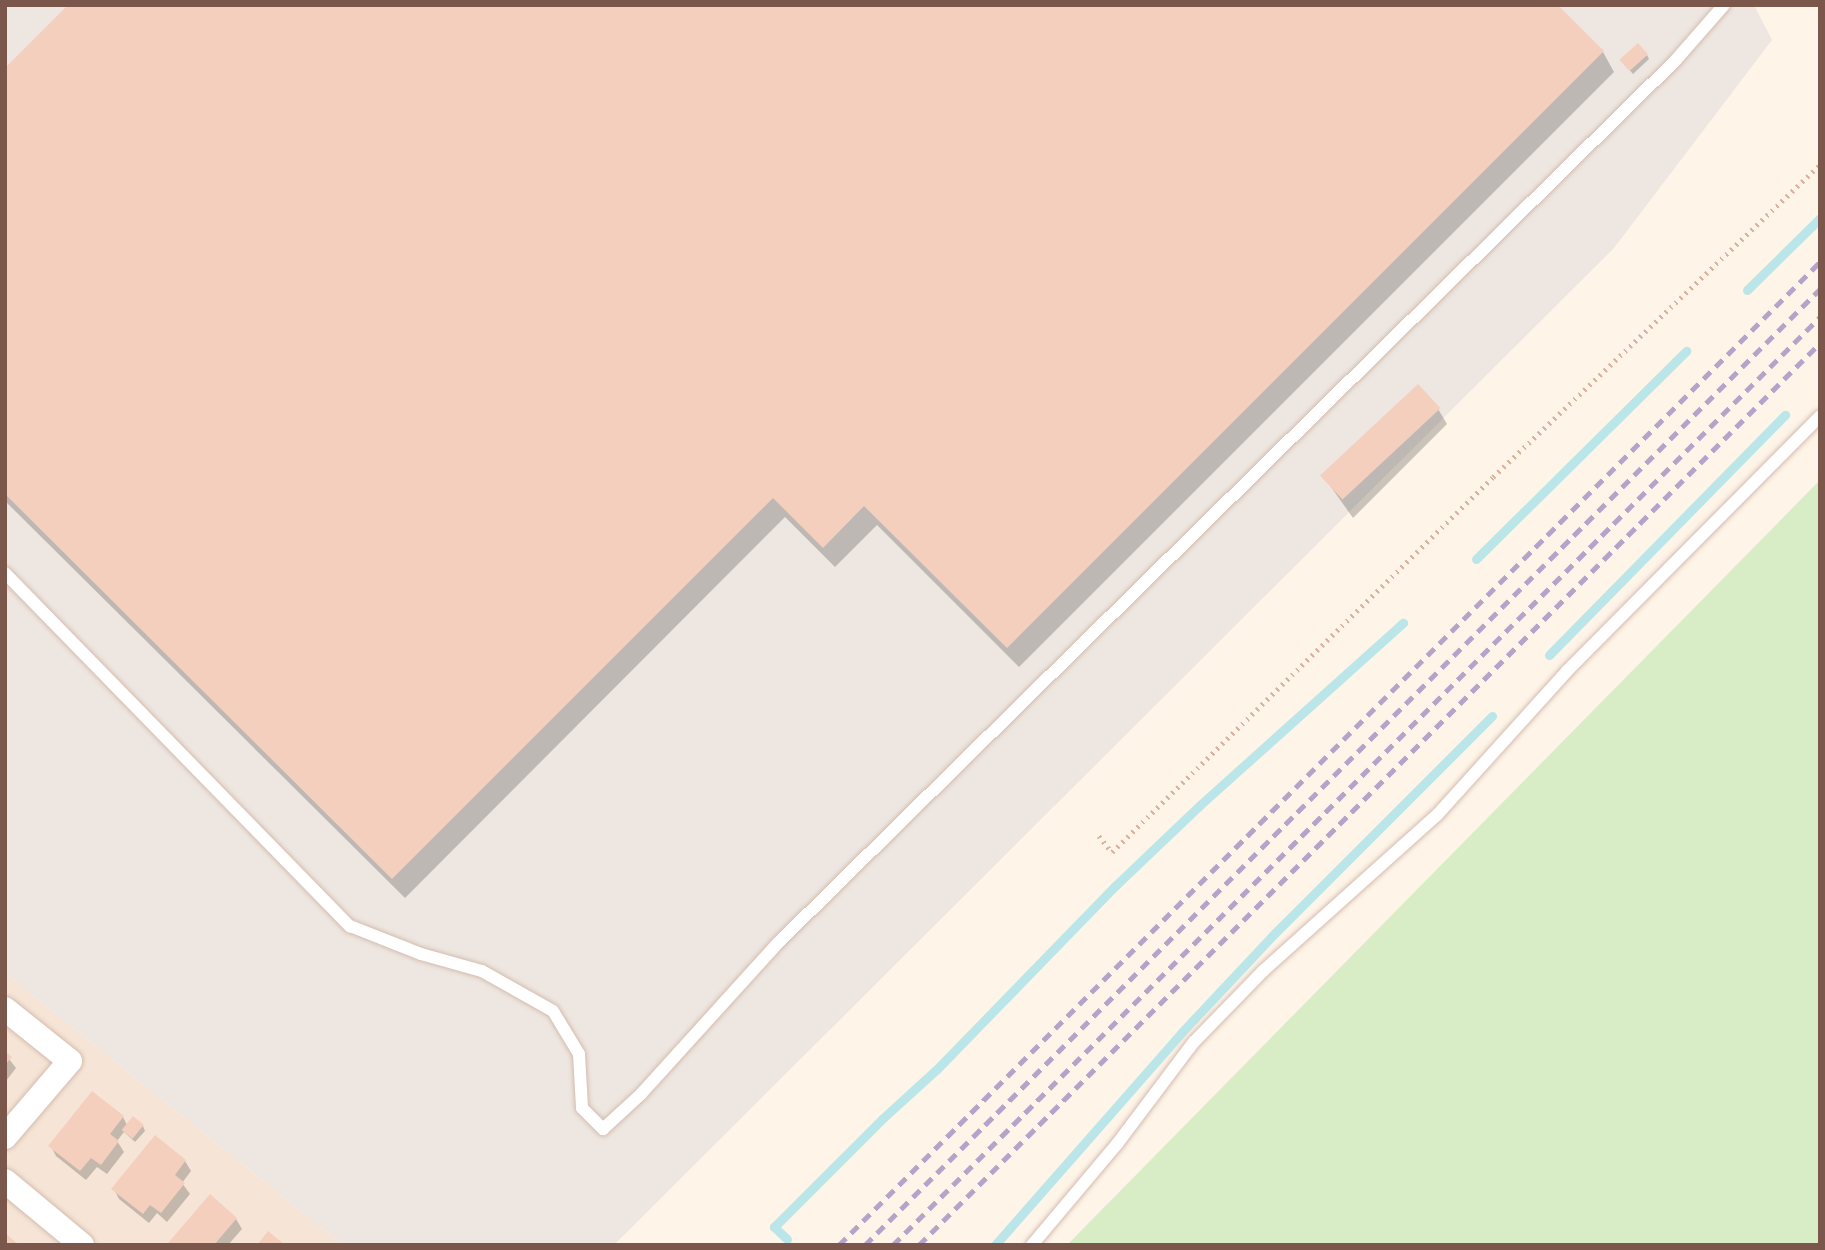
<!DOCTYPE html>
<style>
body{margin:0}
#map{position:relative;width:1825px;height:1250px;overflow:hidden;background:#fef4e8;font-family:"Work Sans",sans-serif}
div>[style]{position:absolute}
.residential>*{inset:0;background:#f6e5d6}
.industrial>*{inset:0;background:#eee7e1}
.green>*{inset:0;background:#d8edc5}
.shadow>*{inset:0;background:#0003}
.stream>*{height:9px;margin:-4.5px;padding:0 4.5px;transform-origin:4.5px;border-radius:4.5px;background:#bbe6e9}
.building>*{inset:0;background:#f5cfbe;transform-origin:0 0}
.path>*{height:4.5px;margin-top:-2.25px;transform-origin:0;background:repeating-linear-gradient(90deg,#dbb2a0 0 2px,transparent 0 7px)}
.roads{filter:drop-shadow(0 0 2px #d4bcaf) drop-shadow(0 0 2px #d4bcaf)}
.service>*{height:12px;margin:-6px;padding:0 6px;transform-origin:6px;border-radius:6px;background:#fff}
.minor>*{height:24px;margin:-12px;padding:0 12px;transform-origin:12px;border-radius:12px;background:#fff}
.rail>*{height:5px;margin-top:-2.5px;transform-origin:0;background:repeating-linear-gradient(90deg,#b5a4ca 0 10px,transparent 0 17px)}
span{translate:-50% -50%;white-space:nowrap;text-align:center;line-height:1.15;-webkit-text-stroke:5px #fff8f0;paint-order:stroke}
.frame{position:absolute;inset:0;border:7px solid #7a574a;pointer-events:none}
</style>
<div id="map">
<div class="residential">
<i style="clip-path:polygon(5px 973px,343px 1245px,5px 1245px)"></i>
</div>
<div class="industrial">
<i style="clip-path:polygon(5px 5px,1754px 5px,1772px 40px,1614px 248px,614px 1245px,343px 1245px,5px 973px)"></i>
</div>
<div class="green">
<i style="clip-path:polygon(1820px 480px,1820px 1245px,1067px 1245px)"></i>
</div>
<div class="shadow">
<i style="clip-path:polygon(1603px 52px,1614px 72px,1019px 667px,877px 525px,835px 567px,785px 517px,405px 898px,5px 501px,5px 71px)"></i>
<i style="clip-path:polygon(1647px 55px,1649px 59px,1633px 74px,1622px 61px)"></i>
<i style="clip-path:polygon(1438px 409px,1447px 424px,1353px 518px,1324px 477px)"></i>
<i style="clip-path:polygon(5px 1054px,16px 1068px,6px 1081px,5px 1080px)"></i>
<i style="clip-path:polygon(123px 1117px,127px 1125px,143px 1126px,145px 1131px,135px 1142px,124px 1132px,117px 1141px,124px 1152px,107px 1174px,97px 1167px,86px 1180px,56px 1156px,51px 1146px)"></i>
<i style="clip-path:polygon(155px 1137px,185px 1161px,191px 1171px,182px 1183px,190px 1194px,167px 1222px,157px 1213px,149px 1223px,119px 1199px,114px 1189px)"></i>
<i style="clip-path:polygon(236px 1219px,242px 1229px,228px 1245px,171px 1245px)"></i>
</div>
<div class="stream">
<i style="left:1747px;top:290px;width:103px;rotate:-44.6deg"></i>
<i style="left:1476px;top:559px;width:296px;rotate:-44.7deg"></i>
<i style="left:1549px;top:655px;width:337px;rotate:-45.5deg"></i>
<i style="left:787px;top:1239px;width:18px;rotate:-137deg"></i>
<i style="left:774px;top:1227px;width:153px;rotate:-45deg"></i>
<i style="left:882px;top:1119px;width:74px;rotate:-42.3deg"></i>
<i style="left:937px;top:1069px;width:255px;rotate:-45.8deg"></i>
<i style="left:1115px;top:886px;width:117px;rotate:-43.6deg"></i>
<i style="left:1200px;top:805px;width:273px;rotate:-41.9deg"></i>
<i style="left:995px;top:1245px;width:282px;rotate:-48.7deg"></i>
<i style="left:1181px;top:1033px;width:137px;rotate:-46.8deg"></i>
<i style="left:1275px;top:933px;width:307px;rotate:-45deg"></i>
</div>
<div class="building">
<i style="clip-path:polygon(68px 5px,1558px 5px,1604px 51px,1007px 648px,864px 506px,823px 548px,773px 498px,392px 879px,5px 494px,5px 68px)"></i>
<i style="left:1638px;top:43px;width:15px;height:25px;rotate:48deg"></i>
<i style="left:1418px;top:384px;width:33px;height:134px;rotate:47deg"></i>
<i style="clip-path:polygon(5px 1051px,12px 1057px,5px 1065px)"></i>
<i style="clip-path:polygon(92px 1091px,124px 1116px,110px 1134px,119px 1141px,101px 1165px,91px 1158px,80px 1171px,48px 1146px)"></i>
<i style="left:133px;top:1116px;width:14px;height:18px;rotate:39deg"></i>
<i style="clip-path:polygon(155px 1135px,186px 1160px,175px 1175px,185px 1183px,161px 1213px,150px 1205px,143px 1214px,111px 1189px)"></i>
<i style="clip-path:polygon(210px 1194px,237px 1218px,214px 1245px,171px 1245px,168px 1243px)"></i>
<i style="clip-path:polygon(268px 1231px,285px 1245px,257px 1245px)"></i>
<i style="clip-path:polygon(5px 1233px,19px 1245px,5px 1245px)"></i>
</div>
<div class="path">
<i style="left:1099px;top:836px;width:21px;rotate:51deg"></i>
<i style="left:1112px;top:852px;width:535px;rotate:-44.55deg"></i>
<i style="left:1493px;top:477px;width:453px;rotate:-43.7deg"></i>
</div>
<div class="roads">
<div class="service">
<i style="left:5px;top:573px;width:494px;rotate:45.7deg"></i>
<i style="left:350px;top:926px;width:76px;rotate:21.5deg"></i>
<i style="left:421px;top:954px;width:63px;rotate:15.6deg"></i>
<i style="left:482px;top:971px;width:81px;rotate:29.4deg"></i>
<i style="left:553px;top:1011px;width:50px;rotate:58.8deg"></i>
<i style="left:579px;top:1054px;width:54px;rotate:86.8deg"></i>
<i style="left:582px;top:1108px;width:30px;rotate:45deg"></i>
<i style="left:603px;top:1129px;width:52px;rotate:-42.6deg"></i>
<i style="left:641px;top:1094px;width:205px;rotate:-47.8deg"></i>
<i style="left:779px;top:942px;width:1257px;rotate:-44.52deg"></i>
<i style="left:1675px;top:61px;width:74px;rotate:-48.8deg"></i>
<i style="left:1032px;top:1245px;width:132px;rotate:-49.9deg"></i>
<i style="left:1117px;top:1144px;width:128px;rotate:-53deg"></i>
<i style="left:1194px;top:1042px;width:99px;rotate:-45.8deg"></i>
<i style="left:1263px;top:971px;width:234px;rotate:-41.9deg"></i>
<i style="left:1437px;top:815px;width:194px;rotate:-47.9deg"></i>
<i style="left:1567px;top:671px;width:359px;rotate:-45.2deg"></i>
</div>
<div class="minor">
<i style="left:5px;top:1009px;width:83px;rotate:38.7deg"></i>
<i style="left:70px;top:1061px;width:100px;rotate:130.5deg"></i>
<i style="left:5px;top:1181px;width:100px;rotate:39.7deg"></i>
</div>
</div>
<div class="rail">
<i style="left:839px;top:1245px;width:1389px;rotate:-45.06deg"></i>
<i style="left:865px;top:1245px;width:1351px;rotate:-45.03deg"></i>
<i style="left:893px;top:1245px;width:1312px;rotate:-45.03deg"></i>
<i style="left:919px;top:1245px;width:1275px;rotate:-45.03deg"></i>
</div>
<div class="frame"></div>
</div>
